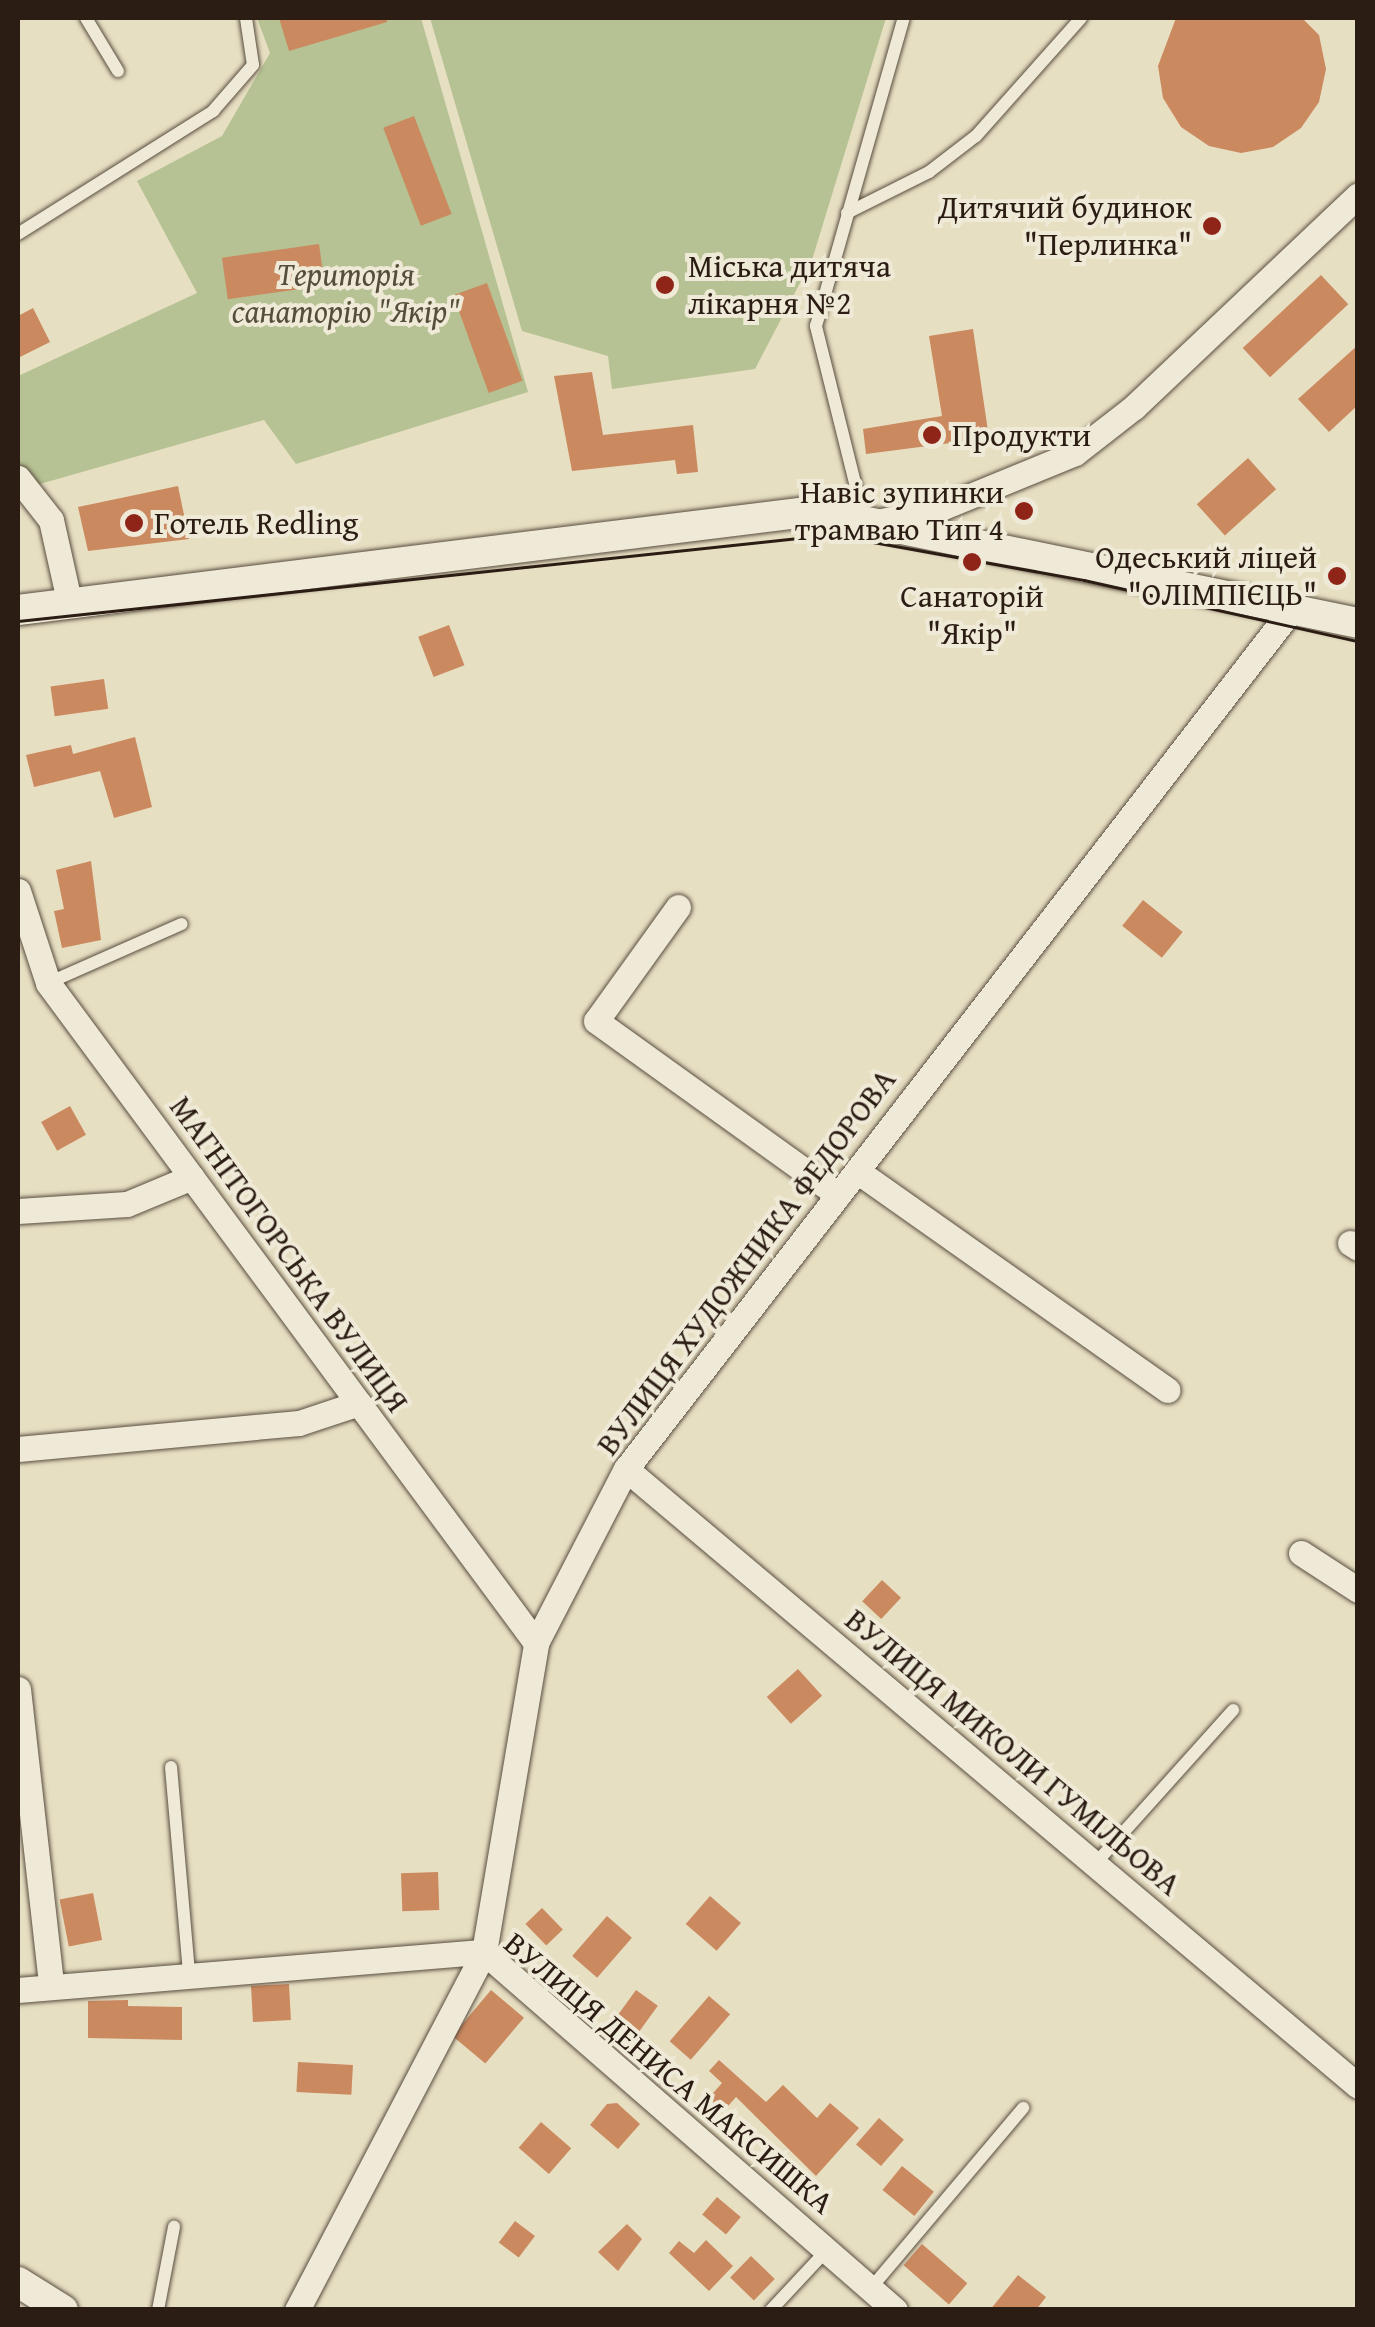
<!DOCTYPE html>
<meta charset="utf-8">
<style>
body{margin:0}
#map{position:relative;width:1375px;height:2327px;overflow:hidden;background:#e7dfc2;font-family:"Gentium Book Plus",serif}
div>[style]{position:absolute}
.green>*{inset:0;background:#b6c293}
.building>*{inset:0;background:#cb895f;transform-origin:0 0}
.roads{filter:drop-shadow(0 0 2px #5a4d40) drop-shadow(0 0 2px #5a4d40)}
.service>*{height:12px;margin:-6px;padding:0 6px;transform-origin:6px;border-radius:6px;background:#efead7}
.minor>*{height:25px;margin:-12.5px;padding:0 12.5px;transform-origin:12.5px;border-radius:12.5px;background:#efead7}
.tertiary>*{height:30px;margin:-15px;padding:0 15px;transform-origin:15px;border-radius:15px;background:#efead7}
.tram>*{height:2.5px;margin:-1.25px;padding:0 1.25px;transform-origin:1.25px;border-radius:1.25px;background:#2b1c14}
.dots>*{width:28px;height:28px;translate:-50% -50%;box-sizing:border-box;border:5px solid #efead7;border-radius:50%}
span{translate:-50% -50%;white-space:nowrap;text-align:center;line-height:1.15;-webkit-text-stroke:8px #efead7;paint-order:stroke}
.poi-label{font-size:32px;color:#2b1c14}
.right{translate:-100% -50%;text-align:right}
.left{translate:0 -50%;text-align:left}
.park-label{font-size:32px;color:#554e3a;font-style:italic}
.street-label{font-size:32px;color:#2b1c14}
.frame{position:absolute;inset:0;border:20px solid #2b1c14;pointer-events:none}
</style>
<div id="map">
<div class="green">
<i style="clip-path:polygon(257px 18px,421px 18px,528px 392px,296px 464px,264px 420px,26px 488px,18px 474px,18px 376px,197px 293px,137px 181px,222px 136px,270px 53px)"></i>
<i style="clip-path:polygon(430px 18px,886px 18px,812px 260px,755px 369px,612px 389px,608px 356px,522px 331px)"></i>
</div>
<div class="building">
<i style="clip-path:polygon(279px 18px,387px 18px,387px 22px,289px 51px)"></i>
<i style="clip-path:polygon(1176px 18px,1302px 18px,1319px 35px,1326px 69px,1319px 102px,1301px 128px,1273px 147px,1241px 153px,1209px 146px,1181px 127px,1163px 98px,1158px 66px)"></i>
<i style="left:414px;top:116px;width:105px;height:33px;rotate:69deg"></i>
<i style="left:319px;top:244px;width:42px;height:98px;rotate:82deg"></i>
<i style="left:1321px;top:275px;width:40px;height:107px;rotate:47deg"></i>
<i style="left:487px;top:283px;width:104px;height:36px;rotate:70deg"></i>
<i style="clip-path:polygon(33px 308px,50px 342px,18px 358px,18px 316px)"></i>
<i style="clip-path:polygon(973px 329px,989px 438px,866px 454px,863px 429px,942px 416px,929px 336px)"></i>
<i style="clip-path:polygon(1358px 345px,1358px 405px,1329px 432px,1298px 399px)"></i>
<i style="clip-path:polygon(592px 372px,603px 435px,693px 425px,698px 472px,677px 474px,675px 460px,572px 471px,554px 376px)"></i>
<i style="left:1248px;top:458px;width:42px;height:69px;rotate:48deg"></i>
<i style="clip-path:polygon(178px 486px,189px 539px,88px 551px,78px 507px)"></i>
<i style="left:449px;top:625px;width:43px;height:33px;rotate:69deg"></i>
<i style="left:104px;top:679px;width:30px;height:54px;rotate:82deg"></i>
<i style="clip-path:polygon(135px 737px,152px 807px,114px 818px,100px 771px,34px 787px,26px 755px,71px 745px,73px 754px)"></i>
<i style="clip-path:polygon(91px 861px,101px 940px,62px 948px,54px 911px,64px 909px,56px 870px)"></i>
<i style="left:1143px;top:900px;width:51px;height:33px;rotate:39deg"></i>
<i style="left:70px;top:1106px;width:33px;height:33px;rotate:61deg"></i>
<i style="left:882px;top:1580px;width:26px;height:29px;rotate:43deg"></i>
<i style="left:798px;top:1669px;width:36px;height:42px;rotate:48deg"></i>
<i style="left:438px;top:1872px;width:38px;height:37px;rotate:88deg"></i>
<i style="left:93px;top:1893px;width:48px;height:34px;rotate:79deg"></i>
<i style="left:710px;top:1896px;width:41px;height:37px;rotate:41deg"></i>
<i style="left:542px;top:1908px;width:30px;height:23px;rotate:46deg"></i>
<i style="left:607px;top:1916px;width:33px;height:53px;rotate:41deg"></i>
<i style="left:289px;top:1984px;width:36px;height:38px;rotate:87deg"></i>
<i style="left:491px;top:1990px;width:43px;height:60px;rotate:40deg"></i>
<i style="left:636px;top:1990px;width:27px;height:41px;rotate:36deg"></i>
<i style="left:709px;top:1996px;width:28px;height:60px;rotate:41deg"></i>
<i style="clip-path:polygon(128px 2000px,128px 2006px,182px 2007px,182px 2040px,88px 2038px,88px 2001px)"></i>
<i style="clip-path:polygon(719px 2060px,766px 2102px,783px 2085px,817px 2118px,830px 2103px,859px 2128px,816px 2176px,736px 2097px,722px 2113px,707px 2100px,722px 2083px,709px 2071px)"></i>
<i style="left:298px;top:2062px;width:55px;height:30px;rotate:3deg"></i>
<i style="clip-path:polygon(617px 2103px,640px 2124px,618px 2149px,590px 2125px,607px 2104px)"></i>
<i style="left:879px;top:2118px;width:33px;height:35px;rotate:41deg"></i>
<i style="left:541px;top:2122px;width:40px;height:34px;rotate:41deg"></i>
<i style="left:902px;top:2166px;width:41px;height:31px;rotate:39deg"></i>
<i style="left:717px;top:2197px;width:31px;height:23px;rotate:40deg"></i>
<i style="left:515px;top:2221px;width:25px;height:27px;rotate:37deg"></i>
<i style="clip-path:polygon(627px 2224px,642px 2239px,618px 2271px,598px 2252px)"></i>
<i style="clip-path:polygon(706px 2240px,733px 2266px,709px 2291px,669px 2253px,679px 2241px,694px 2253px)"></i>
<i style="left:922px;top:2244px;width:60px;height:28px;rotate:41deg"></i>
<i style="left:751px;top:2256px;width:33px;height:30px;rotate:44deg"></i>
<i style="clip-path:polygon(1018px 2275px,1046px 2297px,1036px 2310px,990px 2310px)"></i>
</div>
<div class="roads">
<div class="service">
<i style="left:86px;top:18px;width:62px;rotate:58.9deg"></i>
<i style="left:847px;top:213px;width:92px;rotate:-26.6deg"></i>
<i style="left:929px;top:172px;width:59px;rotate:-37.5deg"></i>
<i style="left:976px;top:136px;width:158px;rotate:-48.3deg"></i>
<i style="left:18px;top:234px;width:231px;rotate:-32.2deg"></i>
<i style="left:213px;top:111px;width:61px;rotate:-49deg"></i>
<i style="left:253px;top:65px;width:48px;rotate:-98.5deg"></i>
<i style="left:864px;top:519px;width:199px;rotate:-104deg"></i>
<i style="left:816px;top:326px;width:320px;rotate:-74.1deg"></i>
<i style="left:48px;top:983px;width:146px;rotate:-23.8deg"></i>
<i style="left:171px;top:1767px;width:208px;rotate:85deg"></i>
<i style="left:1095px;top:1864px;width:207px;rotate:-48.1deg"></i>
<i style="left:871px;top:2288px;width:236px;rotate:-49.8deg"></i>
<i style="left:158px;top:2310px;width:85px;rotate:-79.1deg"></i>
<i style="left:771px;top:2310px;width:82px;rotate:-47deg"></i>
</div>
<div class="minor">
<i style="left:18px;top:478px;width:53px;rotate:51.8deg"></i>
<i style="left:51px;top:520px;width:87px;rotate:77.4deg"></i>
<i style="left:882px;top:521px;width:60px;rotate:-12.4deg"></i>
<i style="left:941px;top:508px;width:145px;rotate:-22.3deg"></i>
<i style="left:1075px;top:453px;width:75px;rotate:-37.9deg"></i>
<i style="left:1134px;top:407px;width:308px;rotate:-43.4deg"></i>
<i style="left:18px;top:891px;width:97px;rotate:71.9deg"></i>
<i style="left:48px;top:983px;width:821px;rotate:53.52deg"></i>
<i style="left:678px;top:907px;width:140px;rotate:125.7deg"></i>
<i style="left:596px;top:1021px;width:298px;rotate:35.7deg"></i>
<i style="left:857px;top:1171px;width:380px;rotate:35.2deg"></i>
<i style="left:18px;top:1211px;width:109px;rotate:-3.7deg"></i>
<i style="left:127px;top:1204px;width:70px;rotate:-22.6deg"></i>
<i style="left:1350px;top:1243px;width:9px;rotate:32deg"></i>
<i style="left:18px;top:1449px;width:282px;rotate:-5.3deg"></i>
<i style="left:299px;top:1423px;width:63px;rotate:-18.4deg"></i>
<i style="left:626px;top:1469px;width:957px;rotate:40.13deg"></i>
<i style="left:1301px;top:1553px;width:68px;rotate:33deg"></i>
<i style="left:18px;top:1689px;width:297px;rotate:83.6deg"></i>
<i style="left:18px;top:1990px;width:468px;rotate:-4.7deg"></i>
<i style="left:484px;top:1952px;width:545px;rotate:41.06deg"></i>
<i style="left:297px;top:2310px;width:404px;rotate:-62.4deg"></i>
<i style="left:484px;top:1952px;width:313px;rotate:-80.4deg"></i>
<i style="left:536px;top:1643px;width:196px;rotate:-62.7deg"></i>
<i style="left:626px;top:1469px;width:1088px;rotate:-52.25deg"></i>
</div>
<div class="tertiary">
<i style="left:18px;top:610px;width:802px;rotate:-7.09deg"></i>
<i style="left:814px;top:511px;width:555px;rotate:11.63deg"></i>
<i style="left:18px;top:2282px;width:53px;rotate:31.9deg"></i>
</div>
</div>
<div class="tram">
<i style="left:18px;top:621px;width:794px;rotate:-6.07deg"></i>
<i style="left:808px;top:537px;width:54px;rotate:3.2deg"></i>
<i style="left:862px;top:540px;width:226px;rotate:10.2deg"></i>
<i style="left:1084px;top:580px;width:281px;rotate:12.6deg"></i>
</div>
<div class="dots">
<i style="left:1212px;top:226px;background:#8f2418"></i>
<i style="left:665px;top:285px;background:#8f2418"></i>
<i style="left:932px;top:435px;background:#8f2418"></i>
<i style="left:1024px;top:511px;background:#8f2418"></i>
<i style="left:134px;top:523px;background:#8f2418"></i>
<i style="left:972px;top:562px;background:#8f2418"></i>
<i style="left:1337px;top:576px;background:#8f2418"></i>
</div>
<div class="poi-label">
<span class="right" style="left:1192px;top:226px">Дитячий будинок<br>"Перлинка"</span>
<span class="left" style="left:688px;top:285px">Міська дитяча<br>лікарня №2</span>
<span class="left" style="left:952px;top:435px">Продукти</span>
<span class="right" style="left:1004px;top:511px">Навіс зупинки<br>трамваю Тип 4</span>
<span class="left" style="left:154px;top:523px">Готель Redling</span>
<span class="right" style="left:1317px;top:576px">Одеський ліцей<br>"ОЛІМПІЄЦЬ"</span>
<span style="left:972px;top:615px">Санаторій<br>"Якір"</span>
</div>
<div class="park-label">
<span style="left:346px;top:293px">Територія<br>санаторію "Якір"</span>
</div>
<div class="street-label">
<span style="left:289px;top:1254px;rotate:54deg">МАГНІТОГОРСЬКА ВУЛИЦЯ</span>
<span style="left:746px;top:1262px;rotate:-53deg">ВУЛИЦЯ ХУДОЖНИКА ФЕДОРОВА</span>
<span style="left:1013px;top:1752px;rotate:40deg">ВУЛИЦЯ МИКОЛИ ГУМІЛЬОВА</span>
<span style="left:669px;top:2073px;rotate:40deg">ВУЛИЦЯ ДЕНИСА МАКСИШКА</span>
</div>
<div class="frame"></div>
</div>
